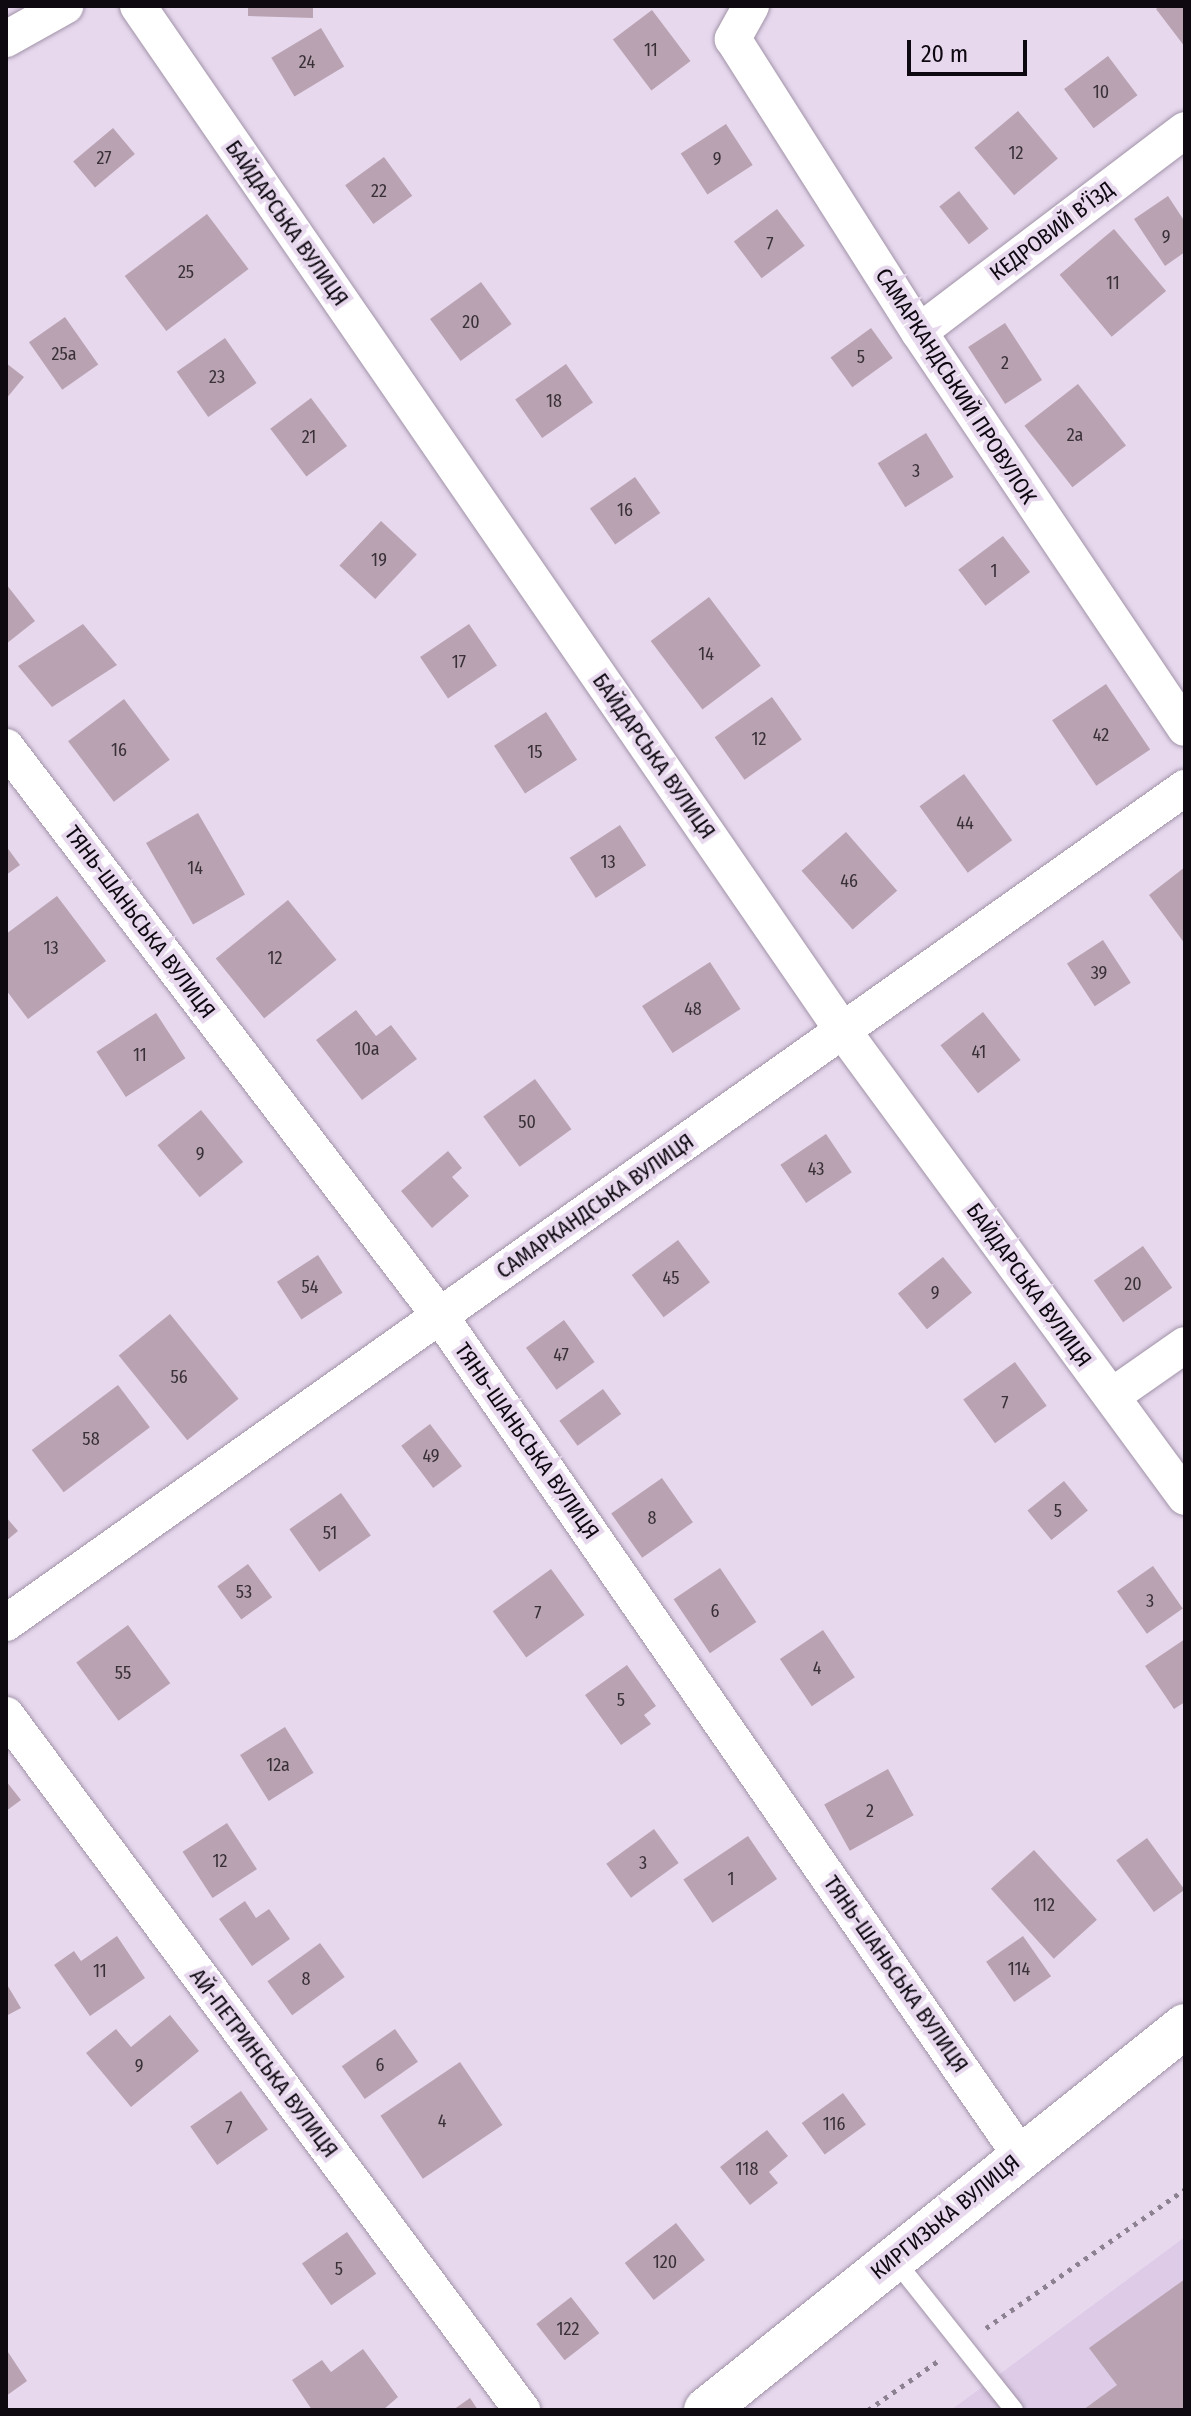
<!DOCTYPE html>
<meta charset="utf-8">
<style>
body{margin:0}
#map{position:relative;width:1191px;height:2416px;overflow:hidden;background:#e7d8ee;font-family:"Fira Sans Condensed",sans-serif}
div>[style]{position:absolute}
.built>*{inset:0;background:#ddcbe7}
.building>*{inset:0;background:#b9a3b2;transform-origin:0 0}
.path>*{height:5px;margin-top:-2.5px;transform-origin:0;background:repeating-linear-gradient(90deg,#8c8191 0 4px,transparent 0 10px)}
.roads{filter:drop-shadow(0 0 2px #a193a8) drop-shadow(0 0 2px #a193a8)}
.service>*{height:18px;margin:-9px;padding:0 9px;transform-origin:9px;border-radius:9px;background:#fff}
.minor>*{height:36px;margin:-18px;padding:0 18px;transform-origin:18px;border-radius:18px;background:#fff}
.tertiary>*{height:44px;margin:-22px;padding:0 22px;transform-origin:22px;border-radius:22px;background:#fff}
span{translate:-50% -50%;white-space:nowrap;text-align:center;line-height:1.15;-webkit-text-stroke:8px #e7d8ee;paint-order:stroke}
.number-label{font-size:18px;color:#393038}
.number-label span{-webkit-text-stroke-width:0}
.street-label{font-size:22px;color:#0e0910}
.frame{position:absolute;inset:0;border:8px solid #0e0910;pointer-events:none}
.scale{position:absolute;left:907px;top:40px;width:120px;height:36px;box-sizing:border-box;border:4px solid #0e0910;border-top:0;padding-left:10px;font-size:24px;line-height:28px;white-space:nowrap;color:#0e0910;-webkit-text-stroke:6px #e7d8ee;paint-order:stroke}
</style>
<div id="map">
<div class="built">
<i style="clip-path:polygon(1185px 2237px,1185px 2410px,951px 2410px)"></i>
</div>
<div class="building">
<i style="clip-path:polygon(248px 6px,313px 6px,313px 18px,248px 16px)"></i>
<i style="clip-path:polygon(1160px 6px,1185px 6px,1185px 47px,1156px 9px)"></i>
<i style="left:652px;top:10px;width:64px;height:49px;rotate:53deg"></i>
<i style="left:321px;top:28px;width:45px;height:58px;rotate:59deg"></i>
<i style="left:1108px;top:56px;width:49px;height:55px;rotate:53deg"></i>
<i style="left:1018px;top:111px;width:62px;height:57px;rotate:50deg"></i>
<i style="left:726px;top:124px;width:49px;height:54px;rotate:57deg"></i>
<i style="left:113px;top:128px;width:34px;height:52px;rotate:50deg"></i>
<i style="left:384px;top:157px;width:48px;height:48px;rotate:54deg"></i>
<i style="left:959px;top:191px;width:48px;height:25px;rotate:52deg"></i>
<i style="clip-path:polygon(1168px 196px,1185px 222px,1185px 252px,1165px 266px,1134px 219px)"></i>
<i style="left:777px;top:209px;width:46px;height:54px;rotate:53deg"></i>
<i style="left:207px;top:214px;width:69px;height:103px;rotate:53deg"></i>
<i style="left:1114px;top:229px;width:81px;height:71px;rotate:50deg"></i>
<i style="left:481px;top:282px;width:52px;height:63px;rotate:54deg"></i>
<i style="left:65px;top:317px;width:58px;height:44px;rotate:55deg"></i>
<i style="left:1005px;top:323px;width:68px;height:44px;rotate:57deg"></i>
<i style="left:871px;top:328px;width:37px;height:50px;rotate:54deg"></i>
<i style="left:225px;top:338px;width:55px;height:59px;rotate:55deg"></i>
<i style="clip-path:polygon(6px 363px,24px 377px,6px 399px)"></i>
<i style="left:566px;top:364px;width:47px;height:62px;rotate:55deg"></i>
<i style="left:1078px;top:384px;width:78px;height:68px;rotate:52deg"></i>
<i style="left:311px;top:398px;width:60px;height:51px;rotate:53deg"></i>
<i style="left:926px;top:433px;width:52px;height:57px;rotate:58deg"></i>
<i style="left:635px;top:477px;width:44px;height:55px;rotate:55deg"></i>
<i style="left:381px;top:521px;width:49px;height:61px;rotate:43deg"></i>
<i style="left:1003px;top:536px;width:45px;height:56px;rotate:53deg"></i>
<i style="clip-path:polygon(6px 584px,35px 621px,6px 644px)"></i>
<i style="left:709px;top:597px;width:86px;height:73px;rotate:53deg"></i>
<i style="clip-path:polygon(83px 624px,117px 665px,52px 707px,18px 666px)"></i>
<i style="left:469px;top:624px;width:50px;height:59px;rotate:56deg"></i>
<i style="left:1106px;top:684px;width:79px;height:65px;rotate:56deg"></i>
<i style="left:772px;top:697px;width:52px;height:70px;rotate:55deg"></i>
<i style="left:124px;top:699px;width:76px;height:70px;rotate:53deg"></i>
<i style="left:546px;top:712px;width:57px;height:62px;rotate:57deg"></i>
<i style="left:964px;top:774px;width:82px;height:55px;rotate:54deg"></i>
<i style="left:198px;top:813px;width:94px;height:60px;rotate:60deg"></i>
<i style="left:620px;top:825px;width:48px;height:60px;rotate:57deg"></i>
<i style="left:846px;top:832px;width:78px;height:59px;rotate:49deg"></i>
<i style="clip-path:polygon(6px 846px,20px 865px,6px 875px)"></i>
<i style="clip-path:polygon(1185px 867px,1185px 944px,1149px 895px)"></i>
<i style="clip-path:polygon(57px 896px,106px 961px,28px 1019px,6px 990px,6px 934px)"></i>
<i style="left:288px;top:900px;width:77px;height:93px;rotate:51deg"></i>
<i style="left:1103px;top:940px;width:51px;height:43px;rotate:57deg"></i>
<i style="left:710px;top:962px;width:56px;height:81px;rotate:57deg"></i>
<i style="clip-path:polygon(356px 1010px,376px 1036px,391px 1025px,417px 1059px,362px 1100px,316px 1040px)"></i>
<i style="left:983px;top:1012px;width:61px;height:54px;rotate:52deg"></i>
<i style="left:156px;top:1013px;width:54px;height:71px;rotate:57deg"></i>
<i style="left:535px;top:1079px;width:62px;height:64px;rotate:54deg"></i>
<i style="left:201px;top:1110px;width:67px;height:56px;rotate:51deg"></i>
<i style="left:826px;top:1134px;width:46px;height:55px;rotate:56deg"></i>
<i style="clip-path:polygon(448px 1151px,462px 1168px,452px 1177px,469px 1196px,432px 1228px,401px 1191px)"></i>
<i style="left:678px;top:1240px;width:53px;height:58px;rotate:53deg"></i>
<i style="left:1143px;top:1246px;width:51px;height:60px;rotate:55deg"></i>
<i style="left:318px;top:1255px;width:45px;height:49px;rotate:57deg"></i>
<i style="left:943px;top:1257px;width:46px;height:58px;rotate:51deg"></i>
<i style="left:170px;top:1314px;width:109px;height:66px;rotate:51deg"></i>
<i style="left:564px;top:1320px;width:52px;height:47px;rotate:54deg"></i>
<i style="left:1015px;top:1362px;width:54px;height:64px;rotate:54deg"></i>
<i style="left:118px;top:1385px;width:53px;height:108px;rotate:53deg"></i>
<i style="left:603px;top:1389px;width:31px;height:54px;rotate:54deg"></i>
<i style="left:430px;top:1424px;width:53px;height:36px;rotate:53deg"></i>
<i style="left:662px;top:1478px;width:54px;height:62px;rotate:55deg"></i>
<i style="left:1064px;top:1481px;width:38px;height:47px;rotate:51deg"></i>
<i style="left:341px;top:1493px;width:52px;height:63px;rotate:55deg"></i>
<i style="clip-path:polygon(6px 1517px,18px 1531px,6px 1541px)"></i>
<i style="left:248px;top:1564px;width:41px;height:38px;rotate:54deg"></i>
<i style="left:1153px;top:1566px;width:52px;height:44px;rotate:55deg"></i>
<i style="left:720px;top:1568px;width:65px;height:56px;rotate:56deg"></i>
<i style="left:551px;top:1569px;width:57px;height:72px;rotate:54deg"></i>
<i style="left:128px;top:1625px;width:72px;height:64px;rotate:54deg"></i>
<i style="left:823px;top:1630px;width:57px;height:52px;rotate:56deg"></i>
<i style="clip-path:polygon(1185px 1639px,1185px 1702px,1174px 1709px,1145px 1666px)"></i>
<i style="clip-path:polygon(627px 1665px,656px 1706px,644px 1715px,651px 1724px,621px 1745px,585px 1695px)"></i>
<i style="left:285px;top:1727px;width:54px;height:53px;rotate:58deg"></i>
<i style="left:888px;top:1769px;width:53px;height:73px;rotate:61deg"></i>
<i style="clip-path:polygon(6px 1781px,21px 1800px,6px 1811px)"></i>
<i style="left:227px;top:1823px;width:55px;height:53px;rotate:57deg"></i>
<i style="left:654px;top:1829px;width:42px;height:59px;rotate:54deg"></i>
<i style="left:748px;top:1836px;width:52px;height:78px;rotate:56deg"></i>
<i style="left:1147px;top:1838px;width:64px;height:38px;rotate:54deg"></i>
<i style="left:1034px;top:1850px;width:94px;height:58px;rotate:48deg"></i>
<i style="clip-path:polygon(245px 1901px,256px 1918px,269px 1909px,290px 1939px,252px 1966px,219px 1919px)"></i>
<i style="clip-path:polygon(117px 1936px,145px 1978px,90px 2016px,54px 1965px,74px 1951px,81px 1961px)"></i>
<i style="left:1023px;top:1936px;width:49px;height:45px;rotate:55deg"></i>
<i style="left:320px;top:1943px;width:42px;height:65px;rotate:54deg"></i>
<i style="clip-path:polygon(6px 1983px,21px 2008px,6px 2016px)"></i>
<i style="clip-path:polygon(170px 2015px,199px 2051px,131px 2107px,86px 2053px,116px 2029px,131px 2047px)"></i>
<i style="left:395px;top:2029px;width:40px;height:65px;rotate:55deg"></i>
<i style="left:460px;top:2062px;width:76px;height:96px;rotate:56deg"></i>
<i style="left:241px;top:2091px;width:47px;height:62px;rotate:55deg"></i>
<i style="left:843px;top:2093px;width:39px;height:51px;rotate:54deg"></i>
<i style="clip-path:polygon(767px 2130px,788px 2156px,769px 2172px,778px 2183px,750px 2205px,720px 2167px)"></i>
<i style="left:676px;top:2223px;width:47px;height:65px;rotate:52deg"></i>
<i style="left:347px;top:2232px;width:51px;height:55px;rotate:55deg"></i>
<i style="clip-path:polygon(1185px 2279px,1185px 2410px,1083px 2410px,1117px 2385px,1089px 2348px)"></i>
<i style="left:571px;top:2297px;width:46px;height:44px;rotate:52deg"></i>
<i style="clip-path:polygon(6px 2349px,27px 2381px,6px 2396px)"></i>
<i style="clip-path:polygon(363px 2349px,398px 2397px,383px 2410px,312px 2410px,292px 2380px,322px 2360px,331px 2372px)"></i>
<i style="clip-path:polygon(470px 2398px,478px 2410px,453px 2410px)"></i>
</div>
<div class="path">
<i style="left:986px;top:2328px;width:243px;rotate:-34.9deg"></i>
<i style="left:868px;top:2410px;width:85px;rotate:-35deg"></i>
</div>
<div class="roads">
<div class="service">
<i style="left:894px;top:2259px;width:193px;rotate:51.5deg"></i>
</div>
<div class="minor">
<i style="left:138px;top:6px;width:1244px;rotate:55.48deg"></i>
<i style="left:843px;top:1031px;width:578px;rotate:53.72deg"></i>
<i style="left:751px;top:6px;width:38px;rotate:119deg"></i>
<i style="left:733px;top:39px;width:347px;rotate:57.6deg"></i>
<i style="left:919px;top:332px;width:477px;rotate:56.1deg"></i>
<i style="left:6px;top:39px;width:68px;rotate:-29.2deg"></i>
<i style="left:919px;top:332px;width:334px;rotate:-37.2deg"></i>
<i style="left:6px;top:747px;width:716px;rotate:52.67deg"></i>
<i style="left:440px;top:1316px;width:1021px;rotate:55.33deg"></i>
<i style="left:1112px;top:1396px;width:89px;rotate:-34.9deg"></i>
<i style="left:6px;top:1623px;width:1445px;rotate:-35.31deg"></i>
<i style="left:6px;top:1715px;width:866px;rotate:53.41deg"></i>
</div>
<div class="tertiary">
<i style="left:706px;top:2410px;width:614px;rotate:-38.72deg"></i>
</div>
</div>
<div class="number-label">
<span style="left:651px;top:50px">11</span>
<span style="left:307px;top:62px">24</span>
<span style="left:1101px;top:92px">10</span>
<span style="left:1016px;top:153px">12</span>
<span style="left:104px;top:158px">27</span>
<span style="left:717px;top:159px">9</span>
<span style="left:379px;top:191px">22</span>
<span style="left:1166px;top:237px">9</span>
<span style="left:770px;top:244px">7</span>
<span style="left:186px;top:272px">25</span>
<span style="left:1113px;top:283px">11</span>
<span style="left:471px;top:322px">20</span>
<span style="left:64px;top:354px">25а</span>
<span style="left:861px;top:357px">5</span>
<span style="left:1005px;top:363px">2</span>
<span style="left:217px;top:377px">23</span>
<span style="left:554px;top:401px">18</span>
<span style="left:1075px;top:435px">2а</span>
<span style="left:309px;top:437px">21</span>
<span style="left:916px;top:471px">3</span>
<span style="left:625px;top:510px">16</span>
<span style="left:379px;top:560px">19</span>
<span style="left:994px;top:571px">1</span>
<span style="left:706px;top:654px">14</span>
<span style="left:459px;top:662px">17</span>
<span style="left:1101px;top:735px">42</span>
<span style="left:759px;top:739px">12</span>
<span style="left:119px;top:750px">16</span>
<span style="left:535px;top:752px">15</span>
<span style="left:965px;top:823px">44</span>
<span style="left:608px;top:862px">13</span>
<span style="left:195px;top:868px">14</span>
<span style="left:849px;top:881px">46</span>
<span style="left:51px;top:948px">13</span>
<span style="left:275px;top:958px">12</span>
<span style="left:1099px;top:973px">39</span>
<span style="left:693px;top:1009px">48</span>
<span style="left:367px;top:1049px">10а</span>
<span style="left:979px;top:1052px">41</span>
<span style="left:140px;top:1055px">11</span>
<span style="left:527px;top:1122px">50</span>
<span style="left:200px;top:1154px">9</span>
<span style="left:816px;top:1169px">43</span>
<span style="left:671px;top:1278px">45</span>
<span style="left:1133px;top:1284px">20</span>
<span style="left:310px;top:1287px">54</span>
<span style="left:935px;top:1293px">9</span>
<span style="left:561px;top:1355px">47</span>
<span style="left:179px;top:1377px">56</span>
<span style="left:1005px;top:1403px">7</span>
<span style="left:91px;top:1439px">58</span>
<span style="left:431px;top:1456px">49</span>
<span style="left:1058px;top:1511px">5</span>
<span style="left:652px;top:1518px">8</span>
<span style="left:330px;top:1533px">51</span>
<span style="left:244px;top:1592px">53</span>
<span style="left:1150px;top:1601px">3</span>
<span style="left:715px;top:1611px">6</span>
<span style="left:538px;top:1613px">7</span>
<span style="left:817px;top:1668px">4</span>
<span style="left:123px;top:1673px">55</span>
<span style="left:621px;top:1700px">5</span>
<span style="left:278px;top:1765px">12а</span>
<span style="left:870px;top:1811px">2</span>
<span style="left:220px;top:1861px">12</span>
<span style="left:643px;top:1863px">3</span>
<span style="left:731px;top:1879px">1</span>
<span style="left:1044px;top:1905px">112</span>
<span style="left:1019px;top:1969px">114</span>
<span style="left:100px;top:1971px">11</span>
<span style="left:306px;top:1979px">8</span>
<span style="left:380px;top:2065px">6</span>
<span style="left:139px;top:2066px">9</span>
<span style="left:442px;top:2121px">4</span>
<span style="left:834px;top:2124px">116</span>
<span style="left:229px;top:2128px">7</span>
<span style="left:747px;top:2169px">118</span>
<span style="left:665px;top:2262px">120</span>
<span style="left:339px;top:2269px">5</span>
<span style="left:568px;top:2329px">122</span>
</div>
<div class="street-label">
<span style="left:287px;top:223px;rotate:55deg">БАЙДАРСЬКА ВУЛИЦЯ</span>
<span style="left:1052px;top:231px;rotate:-37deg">КЕДРОВИЙ В’ЇЗД</span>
<span style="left:956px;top:386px;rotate:57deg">САМАРКАНДСЬКИЙ ПРОВУЛОК</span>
<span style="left:654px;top:756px;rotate:55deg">БАЙДАРСЬКА ВУЛИЦЯ</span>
<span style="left:140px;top:922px;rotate:53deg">ТЯНЬ-ШАНЬСЬКА ВУЛИЦЯ</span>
<span style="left:595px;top:1206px;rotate:-35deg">САМАРКАНДСЬКА ВУЛИЦЯ</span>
<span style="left:1029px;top:1285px;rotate:54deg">БАЙДАРСЬКА ВУЛИЦЯ</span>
<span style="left:527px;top:1441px;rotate:55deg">ТЯНЬ-ШАНЬСЬКА ВУЛИЦЯ</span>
<span style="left:896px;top:1974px;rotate:55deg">ТЯНЬ-ШАНЬСЬКА ВУЛИЦЯ</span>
<span style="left:264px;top:2063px;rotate:53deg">АЙ-ПЕТРИНСЬКА ВУЛИЦЯ</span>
<span style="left:945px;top:2217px;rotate:-39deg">КИРГИЗЬКА ВУЛИЦЯ</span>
</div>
<div class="frame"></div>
<div class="scale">20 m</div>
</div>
